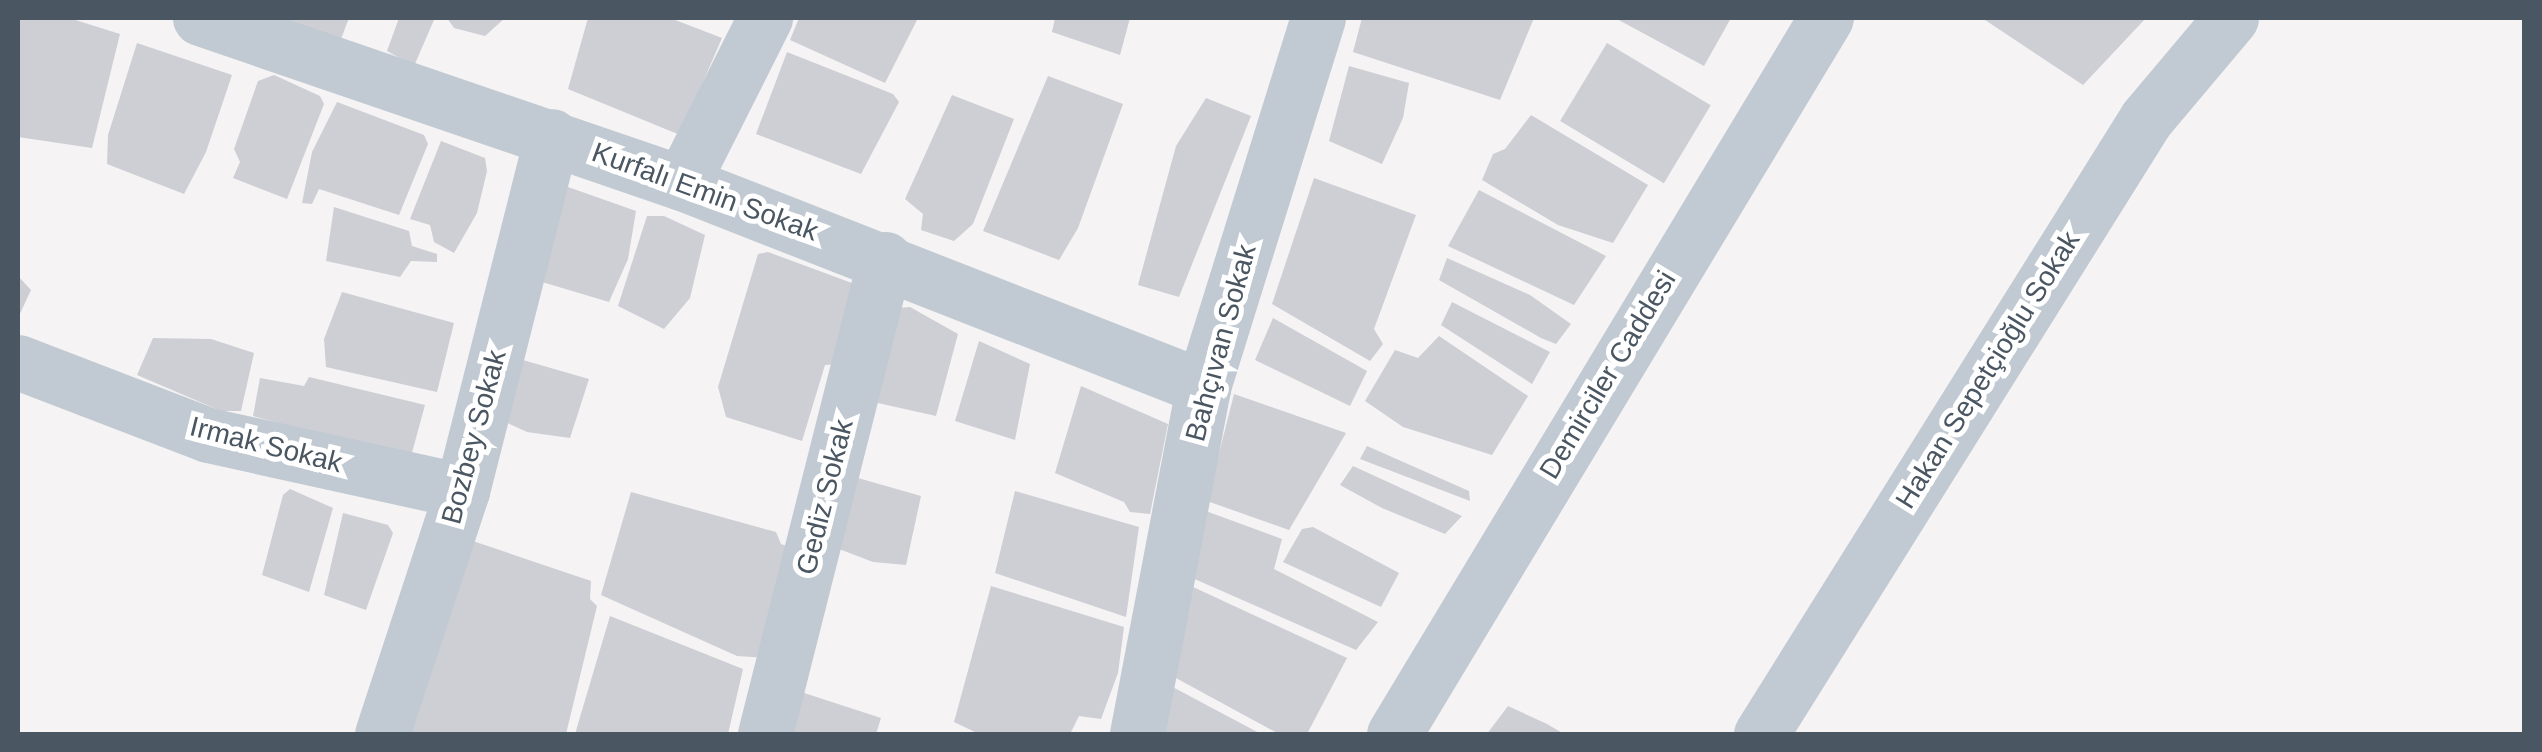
<!DOCTYPE html>
<meta charset="utf-8">
<style>
body{margin:0}
#map{position:relative;width:2542px;height:752px;overflow:hidden;background:#f5f3f3;font-family:Helvetica,sans-serif}
div>[style]{position:absolute}
.building>*{inset:0;background:#cdcfd5;transform-origin:0 0}
.minor>*{height:55px;margin:-27.5px;padding:0 27.5px;transform-origin:27.5px;border-radius:27.5px;background:#c1cad2}
.tertiary>*{height:55px;margin:-27.5px;padding:0 27.5px;transform-origin:27.5px;border-radius:27.5px;background:#c1cad2}
span{translate:-50% -50%;white-space:nowrap;text-align:center;line-height:1.15;-webkit-text-stroke:10px #fff;paint-order:stroke}
.street-label{font-size:28px;color:#4a5661}
.frame{position:absolute;inset:0;border:20px solid #4a5661;pointer-events:none}
</style>
<div id="map">
<div class="building">
<i style="clip-path:polygon(18px 18px,69px 18px,120px 34px,92px 148px,18px 137px)"></i>
<i style="clip-path:polygon(278px 18px,349px 18px,341px 39px)"></i>
<i style="clip-path:polygon(399px 18px,434px 20px,414px 66px,387px 51px)"></i>
<i style="clip-path:polygon(447px 18px,505px 18px,485px 36px,454px 28px)"></i>
<i style="clip-path:polygon(588px 18px,670px 18px,722px 38px,680px 135px,568px 89px)"></i>
<i style="clip-path:polygon(799px 18px,918px 18px,885px 83px,790px 40px)"></i>
<i style="clip-path:polygon(1055px 18px,1130px 18px,1120px 55px,1052px 32px)"></i>
<i style="clip-path:polygon(1362px 18px,1534px 18px,1500px 100px,1353px 52px)"></i>
<i style="clip-path:polygon(1615px 18px,1731px 18px,1704px 66px)"></i>
<i style="clip-path:polygon(1982px 18px,2146px 18px,2083px 85px)"></i>
<i style="clip-path:polygon(137px 43px,232px 75px,206px 152px,184px 194px,107px 164px,108px 135px)"></i>
<i style="left:1607px;top:43px;width:121px;height:91px;rotate:31deg"></i>
<i style="clip-path:polygon(787px 52px,893px 94px,899px 102px,861px 174px,756px 134px)"></i>
<i style="clip-path:polygon(1349px 66px,1409px 83px,1403px 118px,1382px 164px,1329px 141px)"></i>
<i style="clip-path:polygon(274px 75px,320px 96px,324px 104px,287px 199px,233px 178px,240px 162px,234px 149px,258px 81px)"></i>
<i style="clip-path:polygon(1048px 76px,1123px 104px,1078px 228px,1059px 260px,983px 231px)"></i>
<i style="clip-path:polygon(952px 95px,1014px 119px,973px 224px,954px 241px,921px 230px,923px 214px,905px 199px)"></i>
<i style="clip-path:polygon(1206px 98px,1251px 116px,1179px 297px,1138px 285px,1176px 146px)"></i>
<i style="clip-path:polygon(337px 102px,424px 135px,428px 144px,399px 215px,319px 189px,312px 204px,302px 203px,312px 152px)"></i>
<i style="clip-path:polygon(1531px 115px,1648px 185px,1613px 243px,1558px 225px,1482px 180px,1493px 154px,1505px 149px)"></i>
<i style="clip-path:polygon(441px 141px,485px 158px,487px 171px,477px 213px,454px 253px,434px 242px,430px 225px,410px 219px)"></i>
<i style="clip-path:polygon(1314px 178px,1416px 215px,1374px 329px,1383px 344px,1370px 361px,1272px 304px)"></i>
<i style="clip-path:polygon(551px 181px,636px 211px,628px 259px,609px 302px,522px 276px)"></i>
<i style="clip-path:polygon(1479px 190px,1606px 256px,1574px 305px,1448px 246px)"></i>
<i style="clip-path:polygon(334px 207px,409px 231px,412px 246px,437px 254px,437px 262px,411px 261px,400px 277px,326px 261px)"></i>
<i style="clip-path:polygon(647px 216px,664px 216px,705px 235px,690px 298px,664px 329px,618px 306px)"></i>
<i style="clip-path:polygon(768px 252px,860px 286px,841px 364px,825px 365px,802px 441px,726px 417px,718px 387px,758px 254px)"></i>
<i style="clip-path:polygon(1447px 258px,1530px 295px,1571px 324px,1556px 344px,1541px 338px,1439px 280px)"></i>
<i style="clip-path:polygon(18px 276px,31px 290px,18px 318px)"></i>
<i style="clip-path:polygon(342px 292px,454px 323px,437px 392px,326px 367px,324px 339px)"></i>
<i style="clip-path:polygon(1452px 302px,1550px 352px,1532px 384px,1441px 325px)"></i>
<i style="clip-path:polygon(910px 307px,958px 334px,936px 416px,869px 401px,898px 308px)"></i>
<i style="clip-path:polygon(1273px 318px,1367px 371px,1350px 406px,1255px 360px)"></i>
<i style="clip-path:polygon(1439px 336px,1528px 396px,1492px 455px,1403px 427px,1365px 401px,1395px 350px,1418px 358px)"></i>
<i style="clip-path:polygon(153px 338px,211px 339px,254px 353px,241px 411px,221px 411px,137px 375px)"></i>
<i style="clip-path:polygon(979px 341px,1030px 364px,1015px 440px,955px 421px)"></i>
<i style="clip-path:polygon(502px 354px,589px 379px,570px 438px,527px 432px,484px 412px)"></i>
<i style="clip-path:polygon(309px 377px,425px 405px,410px 460px,253px 416px,260px 378px,304px 386px)"></i>
<i style="clip-path:polygon(1081px 386px,1168px 424px,1150px 514px,1130px 512px,1124px 502px,1055px 473px)"></i>
<i style="clip-path:polygon(1234px 394px,1346px 433px,1289px 530px,1207px 501px)"></i>
<i style="clip-path:polygon(1367px 446px,1469px 491px,1470px 501px,1360px 459px)"></i>
<i style="clip-path:polygon(1353px 466px,1462px 516px,1445px 534px,1382px 508px,1340px 485px)"></i>
<i style="clip-path:polygon(851px 476px,921px 496px,906px 565px,873px 562px,826px 544px)"></i>
<i style="clip-path:polygon(290px 489px,333px 508px,309px 592px,262px 575px,283px 495px)"></i>
<i style="clip-path:polygon(1015px 491px,1139px 527px,1126px 617px,995px 573px)"></i>
<i style="clip-path:polygon(631px 492px,776px 532px,781px 544px,797px 550px,766px 658px,737px 656px,601px 595px)"></i>
<i style="clip-path:polygon(1203px 510px,1282px 539px,1274px 569px,1378px 622px,1356px 650px,1190px 577px)"></i>
<i style="clip-path:polygon(343px 513px,388px 525px,393px 533px,366px 610px,324px 595px)"></i>
<i style="clip-path:polygon(1313px 527px,1399px 573px,1381px 607px,1283px 562px,1302px 529px)"></i>
<i style="clip-path:polygon(467px 539px,591px 581px,590px 599px,597px 606px,566px 734px,395px 734px)"></i>
<i style="clip-path:polygon(991px 586px,1124px 627px,1118px 673px,1101px 719px,1079px 716px,1070px 734px,979px 734px,954px 722px)"></i>
<i style="clip-path:polygon(1193px 587px,1347px 658px,1307px 734px,1279px 734px,1163px 671px)"></i>
<i style="clip-path:polygon(610px 616px,743px 669px,728px 734px,575px 734px)"></i>
<i style="clip-path:polygon(1167px 684px,1261px 734px,1144px 734px)"></i>
<i style="clip-path:polygon(795px 690px,881px 718px,876px 734px,774px 734px)"></i>
<i style="clip-path:polygon(1508px 706px,1547px 724px,1564px 734px,1487px 734px)"></i>
</div>
<div class="minor">
<i style="left:200px;top:18px;width:509px;rotate:18.9deg"></i>
<i style="left:682px;top:183px;width:560px;rotate:21.38deg"></i>
<i style="left:682px;top:183px;width:185px;rotate:-63.3deg"></i>
<i style="left:18px;top:362px;width:204px;rotate:21deg"></i>
<i style="left:208px;top:435px;width:260px;rotate:12.4deg"></i>
<i style="left:382px;top:734px;width:256px;rotate:-71.8deg"></i>
<i style="left:462px;top:491px;width:366px;rotate:-75.8deg"></i>
<i style="left:765px;top:734px;width:490px;rotate:-75.8deg"></i>
<i style="left:1137px;top:734px;width:353px;rotate:-79.2deg"></i>
<i style="left:1203px;top:387px;width:387px;rotate:-72.7deg"></i>
<i style="left:1761px;top:734px;width:726px;rotate:-57.95deg"></i>
<i style="left:2146px;top:119px;width:132px;rotate:-49.9deg"></i>
</div>
<div class="tertiary">
<i style="left:1394px;top:734px;width:836px;rotate:-58.9deg"></i>
</div>
<div class="street-label">
<span style="left:705px;top:192px;rotate:20deg">Kurfalı Emin Sokak</span>
<span style="left:1221px;top:343px;rotate:-75deg">Bahçıvan Sokak</span>
<span style="left:1988px;top:370px;rotate:-58deg">Hakan Sepetçioğlu Sokak</span>
<span style="left:1608px;top:375px;rotate:-59deg">Demirciler Caddesi</span>
<span style="left:474px;top:437px;rotate:-75deg">Bozbey Sokak</span>
<span style="left:266px;top:445px;rotate:14deg">Irmak Sokak</span>
<span style="left:825px;top:497px;rotate:-76deg">Gediz Sokak</span>
</div>
<div class="frame"></div>
</div>
